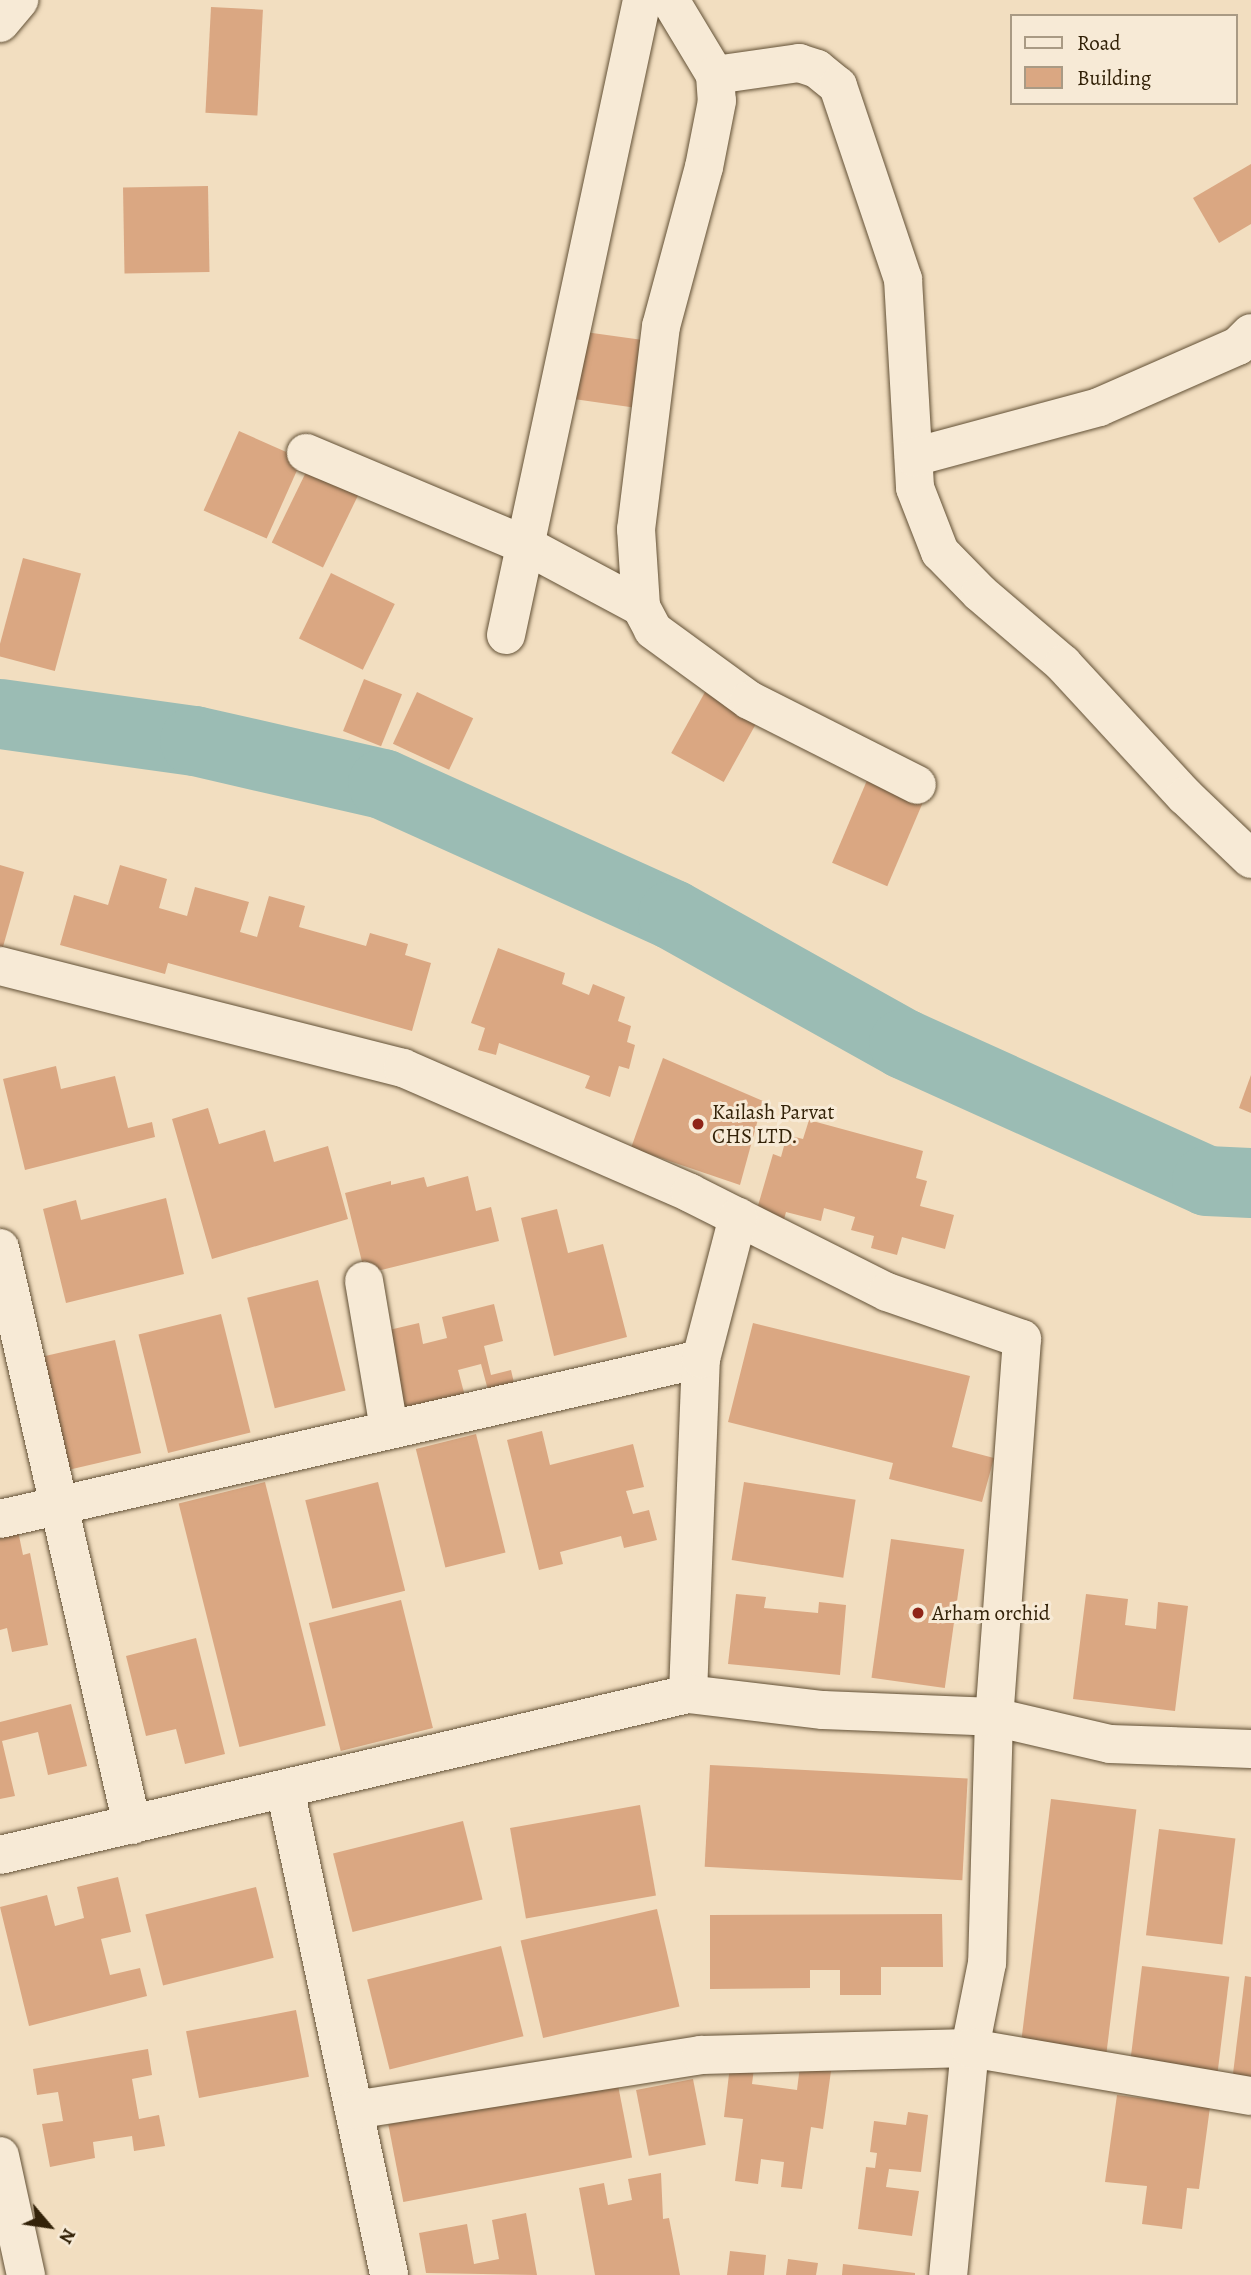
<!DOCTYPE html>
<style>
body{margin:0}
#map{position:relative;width:1251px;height:2275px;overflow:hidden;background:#f2dec0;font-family:Alegreya,serif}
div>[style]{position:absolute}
.river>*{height:70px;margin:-35px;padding:0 35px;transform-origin:35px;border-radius:35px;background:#9bbcb4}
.building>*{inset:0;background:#daa782;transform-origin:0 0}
.roads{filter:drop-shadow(0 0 2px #635136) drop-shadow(0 0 2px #635136)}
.minor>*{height:38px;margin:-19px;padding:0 19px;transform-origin:19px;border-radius:19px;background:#f7ead6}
.dots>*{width:19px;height:19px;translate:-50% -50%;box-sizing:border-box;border:4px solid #f7ead6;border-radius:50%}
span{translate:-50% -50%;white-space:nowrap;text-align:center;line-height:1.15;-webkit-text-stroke:6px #f7ead6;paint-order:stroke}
.poi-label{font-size:21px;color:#332208}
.left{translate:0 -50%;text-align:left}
.legend{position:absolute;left:1010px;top:14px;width:228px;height:91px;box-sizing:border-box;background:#f7ead6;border:2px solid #a99a84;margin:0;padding:9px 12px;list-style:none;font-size:21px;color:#332208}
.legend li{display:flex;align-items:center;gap:14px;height:35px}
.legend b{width:35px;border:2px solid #a99a84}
.north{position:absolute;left:14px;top:2191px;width:70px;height:70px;-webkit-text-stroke:5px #f7ead6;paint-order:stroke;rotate:119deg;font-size:19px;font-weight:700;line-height:28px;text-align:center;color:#332208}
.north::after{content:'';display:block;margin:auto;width:24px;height:32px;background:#332208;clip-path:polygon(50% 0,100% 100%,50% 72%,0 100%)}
</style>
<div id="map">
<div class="river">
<i style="left:0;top:714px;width:197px;rotate:7.9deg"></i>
<i style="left:195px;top:741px;width:193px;rotate:12.9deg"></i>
<i style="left:383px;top:784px;width:318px;rotate:24.3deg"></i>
<i style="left:673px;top:915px;width:265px;rotate:29.2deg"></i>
<i style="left:904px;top:1044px;width:333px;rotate:24.3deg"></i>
<i style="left:1207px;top:1181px;width:44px;rotate:2.6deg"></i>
</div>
<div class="building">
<i style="left:211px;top:7px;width:52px;height:106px;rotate:3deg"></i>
<i style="clip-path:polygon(1251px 164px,1251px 224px,1219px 243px,1193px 198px)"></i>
<i style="left:208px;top:186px;width:86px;height:85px;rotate:89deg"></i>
<i style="left:578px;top:331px;width:69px;height:68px;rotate:8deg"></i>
<i style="left:239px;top:431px;width:69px;height:87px;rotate:24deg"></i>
<i style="left:309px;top:466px;width:57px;height:85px;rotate:26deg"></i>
<i style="left:23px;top:558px;width:60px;height:101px;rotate:15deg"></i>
<i style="left:331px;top:573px;width:71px;height:73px;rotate:26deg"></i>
<i style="left:364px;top:679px;width:41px;height:56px;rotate:22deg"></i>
<i style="left:710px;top:683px;width:60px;height:80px;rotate:29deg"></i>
<i style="left:417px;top:692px;width:62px;height:57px;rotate:25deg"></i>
<i style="left:868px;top:778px;width:60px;height:92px;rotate:23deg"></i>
<i style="clip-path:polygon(0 865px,24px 872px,1px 954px,0 954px)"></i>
<i style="clip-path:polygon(120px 865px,167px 879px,159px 908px,187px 916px,195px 887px,249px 902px,240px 932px,257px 937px,269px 896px,305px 906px,299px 927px,366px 946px,370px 933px,408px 944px,405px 955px,431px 963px,412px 1031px,168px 963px,165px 974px,60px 945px,74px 895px,108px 905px)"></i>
<i style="clip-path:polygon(498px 948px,565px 973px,562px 984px,589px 995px,593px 984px,625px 997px,618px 1021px,631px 1026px,627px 1042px,635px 1045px,629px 1069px,619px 1066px,610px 1097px,585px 1088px,590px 1076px,499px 1043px,496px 1055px,478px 1050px,485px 1028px,471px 1023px)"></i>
<i style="clip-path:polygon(663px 1058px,763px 1101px,740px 1185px,631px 1148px)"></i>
<i style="clip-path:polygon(56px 1066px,61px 1089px,115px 1076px,128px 1128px,152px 1122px,155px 1137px,25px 1170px,3px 1079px)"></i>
<i style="clip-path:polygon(1251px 1075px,1251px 1113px,1239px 1108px)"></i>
<i style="clip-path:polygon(208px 1108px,219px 1144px,265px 1130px,274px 1162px,328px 1146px,348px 1219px,212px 1259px,172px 1119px)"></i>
<i style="clip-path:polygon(809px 1120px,923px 1151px,916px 1178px,927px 1181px,920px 1206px,954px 1215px,945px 1249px,902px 1237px,897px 1255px,871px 1248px,874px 1236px,851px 1230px,855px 1217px,824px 1208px,821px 1221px,786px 1212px,783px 1223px,755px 1216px,773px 1154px,781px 1157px,787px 1135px,803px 1139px)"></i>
<i style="clip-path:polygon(468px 1176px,476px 1211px,491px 1207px,499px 1241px,365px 1274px,345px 1193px,391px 1181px,391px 1185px,424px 1177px,427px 1187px)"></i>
<i style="clip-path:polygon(166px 1198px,184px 1274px,66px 1303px,43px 1209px,76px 1200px,81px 1220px)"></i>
<i style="clip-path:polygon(557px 1209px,568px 1253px,603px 1244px,627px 1337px,554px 1356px,521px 1218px)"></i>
<i style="left:318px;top:1280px;width:114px;height:73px;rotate:76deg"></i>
<i style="clip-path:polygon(494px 1304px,503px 1341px,484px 1346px,491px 1375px,511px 1370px,515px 1387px,489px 1394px,481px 1364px,458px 1370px,466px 1400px,397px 1417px,376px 1333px,419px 1323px,423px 1344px,447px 1338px,442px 1317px)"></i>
<i style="left:221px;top:1314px;width:122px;height:85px;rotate:76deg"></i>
<i style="clip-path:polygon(753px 1323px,970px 1376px,952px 1447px,994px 1458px,982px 1502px,889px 1479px,893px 1463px,728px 1422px)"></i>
<i style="left:115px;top:1340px;width:116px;height:75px;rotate:77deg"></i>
<i style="clip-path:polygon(542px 1431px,550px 1465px,633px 1444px,644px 1487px,626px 1491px,633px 1514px,649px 1510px,657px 1540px,624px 1548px,621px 1536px,560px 1552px,563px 1564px,539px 1570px,507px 1440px)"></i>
<i style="left:476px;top:1434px;width:122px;height:62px;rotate:76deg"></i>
<i style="left:265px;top:1482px;width:251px;height:89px;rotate:76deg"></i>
<i style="left:378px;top:1482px;width:112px;height:75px;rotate:76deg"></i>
<i style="left:744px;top:1482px;width:113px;height:79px;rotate:9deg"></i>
<i style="clip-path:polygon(16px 1521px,23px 1555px,30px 1553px,48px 1645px,12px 1652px,7px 1628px,0 1630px,0 1525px)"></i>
<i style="left:891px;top:1539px;width:74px;height:140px;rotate:8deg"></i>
<i style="clip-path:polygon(736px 1594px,766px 1597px,764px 1608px,818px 1613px,819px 1602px,846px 1605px,840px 1675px,728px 1664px)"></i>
<i style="clip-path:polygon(1086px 1594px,1128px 1599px,1125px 1625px,1156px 1629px,1158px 1602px,1188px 1606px,1175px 1711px,1073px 1699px)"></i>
<i style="left:401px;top:1600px;width:132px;height:95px;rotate:76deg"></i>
<i style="clip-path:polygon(196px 1638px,225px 1754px,185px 1764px,176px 1729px,146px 1736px,126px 1656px)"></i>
<i style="clip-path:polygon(71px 1704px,87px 1766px,48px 1775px,38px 1732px,2px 1741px,15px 1796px,0 1799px,0 1722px)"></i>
<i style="left:710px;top:1765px;width:258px;height:102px;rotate:3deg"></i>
<i style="left:1051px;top:1799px;width:86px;height:249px;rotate:7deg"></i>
<i style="left:640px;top:1805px;width:92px;height:132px;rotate:80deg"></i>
<i style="left:463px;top:1821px;width:81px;height:134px;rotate:76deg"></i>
<i style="left:1159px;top:1829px;width:77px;height:107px;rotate:7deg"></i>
<i style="clip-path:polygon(118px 1877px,131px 1932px,101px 1939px,110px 1975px,140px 1968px,147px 1996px,29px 2026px,0 1907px,47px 1895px,55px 1926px,84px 1918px,77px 1887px)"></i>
<i style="left:256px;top:1887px;width:73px;height:114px;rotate:76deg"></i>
<i style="left:657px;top:1909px;width:100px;height:140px;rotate:77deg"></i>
<i style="clip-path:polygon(942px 1914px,943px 1967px,881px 1967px,881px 1995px,840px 1995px,840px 1970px,810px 1970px,810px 1988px,710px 1989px,710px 1915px)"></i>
<i style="left:501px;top:1946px;width:93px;height:138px;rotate:76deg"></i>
<i style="left:1142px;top:1966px;width:88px;height:107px;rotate:7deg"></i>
<i style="clip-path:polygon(1245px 1976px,1251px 1977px,1251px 2092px,1231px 2090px)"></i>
<i style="left:296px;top:2010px;width:68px;height:112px;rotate:79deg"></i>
<i style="clip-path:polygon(148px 2049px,152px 2075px,132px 2079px,139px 2119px,159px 2115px,165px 2146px,134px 2151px,132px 2136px,93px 2142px,95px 2158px,50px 2167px,42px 2124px,63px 2121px,58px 2092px,37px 2095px,33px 2069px)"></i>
<i style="clip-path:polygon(731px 2057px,755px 2060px,752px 2084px,797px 2090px,800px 2066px,831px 2071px,823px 2129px,811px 2127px,802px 2189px,781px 2187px,784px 2162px,761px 2159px,758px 2184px,735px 2181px,743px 2119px,724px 2117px)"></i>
<i style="left:693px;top:2079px;width:67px;height:58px;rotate:79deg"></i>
<i style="left:617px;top:2080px;width:79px;height:233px;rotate:79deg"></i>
<i style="clip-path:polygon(1117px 2095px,1210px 2107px,1199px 2189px,1187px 2188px,1182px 2229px,1142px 2224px,1147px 2186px,1105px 2182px)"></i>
<i style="clip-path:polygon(908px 2112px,928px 2115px,921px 2172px,889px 2169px,886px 2187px,919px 2191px,912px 2236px,858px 2229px,866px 2167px,875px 2168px,877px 2153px,870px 2152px,874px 2121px,906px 2125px)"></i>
<i style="clip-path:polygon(661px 2173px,663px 2219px,669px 2218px,680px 2275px,595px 2275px,579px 2188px,604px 2183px,608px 2205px,632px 2200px,628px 2179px)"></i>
<i style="clip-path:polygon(526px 2213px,537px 2275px,426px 2273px,419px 2233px,467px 2224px,474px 2264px,499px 2259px,492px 2220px)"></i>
<i style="clip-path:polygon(730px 2251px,766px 2255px,764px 2275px,727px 2275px)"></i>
<i style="clip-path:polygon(788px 2259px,818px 2263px,816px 2275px,786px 2275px)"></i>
<i style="clip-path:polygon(843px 2264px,915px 2273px,915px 2275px,842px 2275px)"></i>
</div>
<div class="roads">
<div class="minor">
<i style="left:670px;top:0;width:87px;rotate:59deg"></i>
<i style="left:715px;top:75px;width:26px;rotate:86deg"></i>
<i style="left:717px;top:101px;width:67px;rotate:101.1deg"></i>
<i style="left:704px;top:167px;width:165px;rotate:105.1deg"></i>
<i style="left:661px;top:326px;width:205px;rotate:97deg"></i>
<i style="left:636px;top:529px;width:78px;rotate:86.3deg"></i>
<i style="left:641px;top:607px;width:26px;rotate:62deg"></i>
<i style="left:653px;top:630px;width:119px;rotate:36.1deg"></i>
<i style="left:749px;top:700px;width:188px;rotate:26.8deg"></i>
<i style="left:0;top:23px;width:30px;rotate:-50deg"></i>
<i style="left:715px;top:75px;width:85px;rotate:-8.1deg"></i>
<i style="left:799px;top:63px;width:19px;rotate:18deg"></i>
<i style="left:817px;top:69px;width:27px;rotate:39deg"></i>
<i style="left:838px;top:86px;width:204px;rotate:71.4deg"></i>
<i style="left:903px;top:279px;width:209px;rotate:86.7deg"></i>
<i style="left:915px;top:488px;width:69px;rotate:68.7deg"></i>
<i style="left:940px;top:552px;width:57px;rotate:45.7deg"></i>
<i style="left:980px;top:593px;width:109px;rotate:40.5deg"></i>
<i style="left:1063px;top:664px;width:180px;rotate:47.3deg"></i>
<i style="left:1185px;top:796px;width:91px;rotate:43.7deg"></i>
<i style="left:306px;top:453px;width:238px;rotate:22.8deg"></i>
<i style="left:525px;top:545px;width:132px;rotate:28.1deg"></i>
<i style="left:914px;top:457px;width:192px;rotate:-15.1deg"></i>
<i style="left:1099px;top:407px;width:152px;rotate:-23.7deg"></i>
<i style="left:1238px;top:346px;width:18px;rotate:-45deg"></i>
<i style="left:506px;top:635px;width:649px;rotate:-77.91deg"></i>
<i style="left:0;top:966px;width:416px;rotate:14.2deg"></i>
<i style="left:403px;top:1068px;width:313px;rotate:23.5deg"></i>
<i style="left:690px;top:1193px;width:220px;rotate:26.7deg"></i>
<i style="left:887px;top:1292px;width:143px;rotate:19.2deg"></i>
<i style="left:1022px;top:1339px;width:379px;rotate:94.2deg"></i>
<i style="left:994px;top:1717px;width:246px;rotate:91.6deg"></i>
<i style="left:987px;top:1963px;width:87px;rotate:101.3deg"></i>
<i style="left:970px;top:2048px;width:228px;rotate:95.5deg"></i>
<i style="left:0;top:1248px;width:592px;rotate:77.11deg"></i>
<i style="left:364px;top:1281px;width:150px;rotate:80.4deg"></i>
<i style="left:0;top:1519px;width:719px;rotate:-12.86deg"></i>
<i style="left:688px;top:1694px;width:335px;rotate:-87.8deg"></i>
<i style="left:701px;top:1359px;width:147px;rotate:-75.4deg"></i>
<i style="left:285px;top:1789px;width:497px;rotate:77.9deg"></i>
<i style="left:0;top:1855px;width:707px;rotate:-13.17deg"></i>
<i style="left:688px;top:1694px;width:136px;rotate:6.8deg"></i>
<i style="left:823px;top:1710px;width:171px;rotate:2.3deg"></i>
<i style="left:994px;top:1717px;width:119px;rotate:13.1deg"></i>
<i style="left:1110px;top:1744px;width:141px;rotate:2deg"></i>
<i style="left:354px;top:2110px;width:351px;rotate:-9deg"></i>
<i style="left:701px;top:2055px;width:269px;rotate:-1.5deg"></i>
<i style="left:970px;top:2048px;width:285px;rotate:9.7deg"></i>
<i style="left:0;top:2156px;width:122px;rotate:77.7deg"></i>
</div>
</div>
<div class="dots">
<i style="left:698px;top:1124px;background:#8f2418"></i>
<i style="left:918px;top:1613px;background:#8f2418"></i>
</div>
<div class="poi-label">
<span class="left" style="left:712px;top:1124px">Kailash Parvat<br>CHS LTD.</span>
<span class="left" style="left:932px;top:1613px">Arham orchid</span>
</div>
<ul class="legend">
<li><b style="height:9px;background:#f7ead6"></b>Road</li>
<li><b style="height:19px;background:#daa782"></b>Building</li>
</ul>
<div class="north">N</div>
</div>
